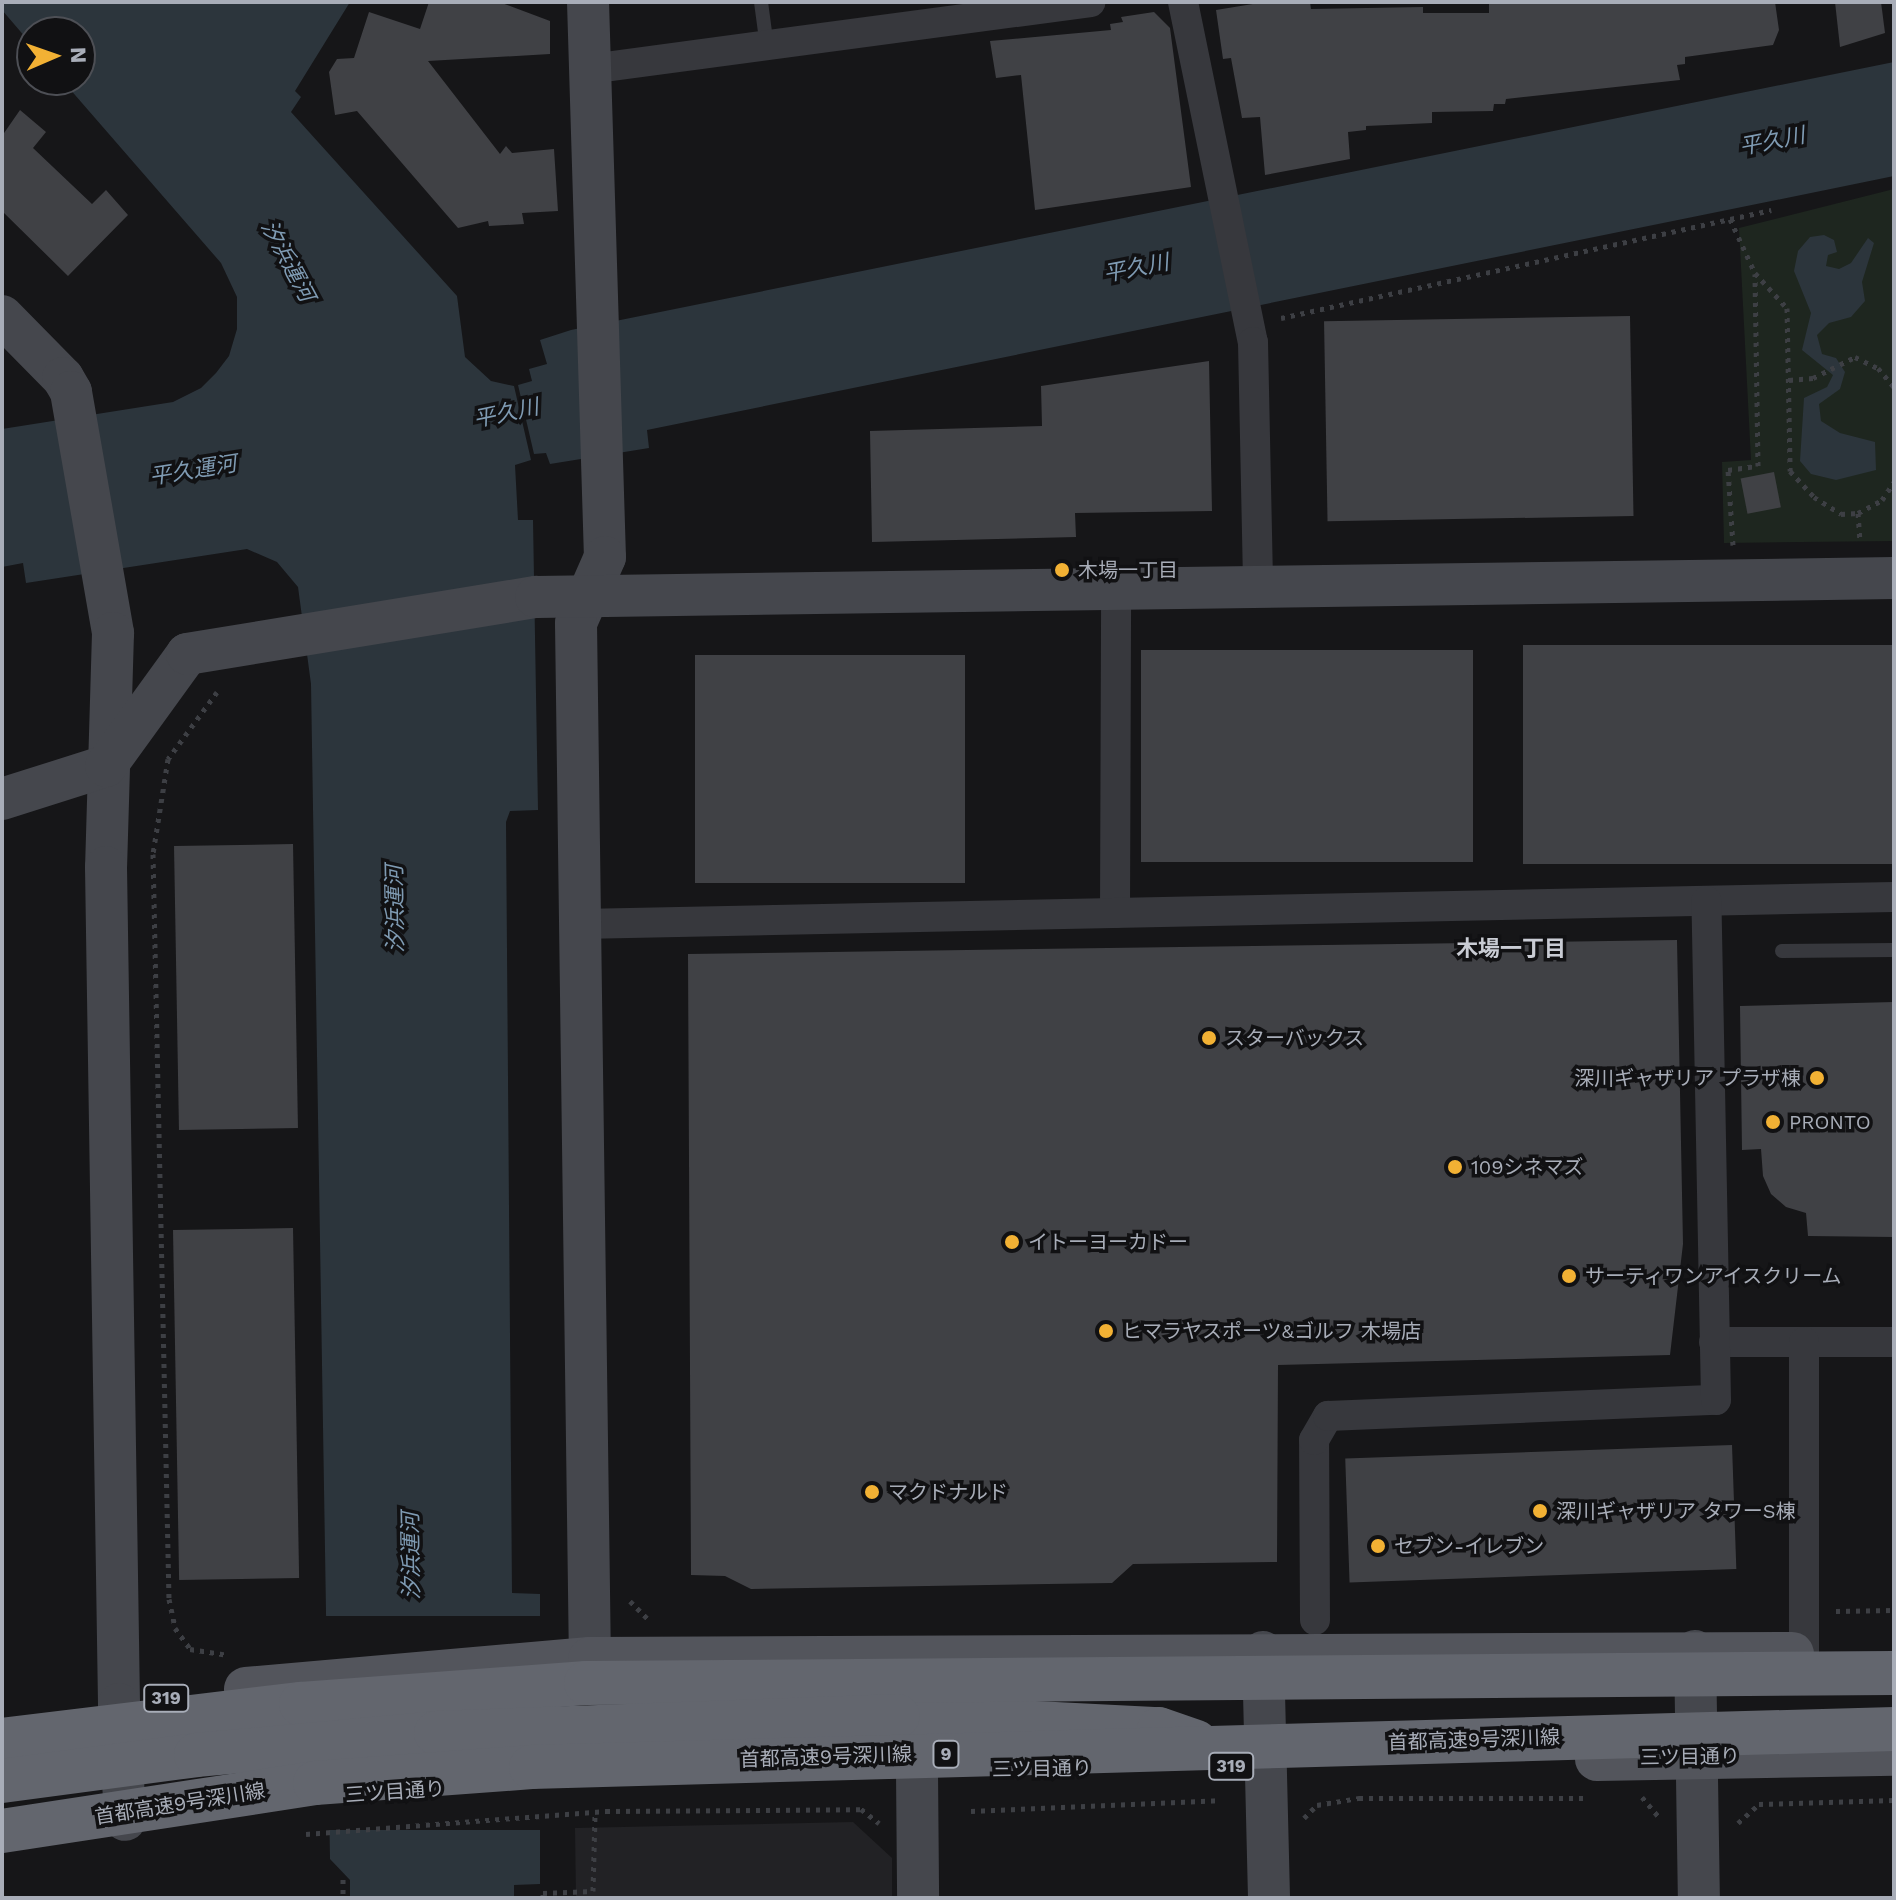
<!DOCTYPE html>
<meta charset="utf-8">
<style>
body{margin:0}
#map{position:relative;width:1896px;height:1900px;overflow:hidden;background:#161618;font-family:"Work Sans","Noto Sans JP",sans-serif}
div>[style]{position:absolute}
.built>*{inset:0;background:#222225}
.green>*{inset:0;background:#1e261f}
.water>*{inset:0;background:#2c353c}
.pier>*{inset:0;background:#161618;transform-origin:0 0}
.building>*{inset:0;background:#404145;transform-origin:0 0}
.path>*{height:5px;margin-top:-2.5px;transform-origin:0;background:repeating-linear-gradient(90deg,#3d3f44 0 4px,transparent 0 10px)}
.lane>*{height:14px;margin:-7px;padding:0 7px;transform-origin:7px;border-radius:7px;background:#37383d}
.street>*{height:30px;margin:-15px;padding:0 15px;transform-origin:15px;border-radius:15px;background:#37383d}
.secondary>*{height:42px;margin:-21px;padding:0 21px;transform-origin:21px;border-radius:21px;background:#45474d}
.primary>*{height:44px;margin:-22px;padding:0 22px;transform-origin:22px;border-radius:22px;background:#53555c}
.highway>*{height:44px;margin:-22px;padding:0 22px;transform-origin:22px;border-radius:22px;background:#63666e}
.highway-bridge>*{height:44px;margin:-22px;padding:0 22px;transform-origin:22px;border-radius:22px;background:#63666e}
.dots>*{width:22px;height:22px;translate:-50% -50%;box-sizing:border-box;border:4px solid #111113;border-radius:50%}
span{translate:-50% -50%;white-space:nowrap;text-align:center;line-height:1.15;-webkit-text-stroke:7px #111113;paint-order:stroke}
.shield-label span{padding:2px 6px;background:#111113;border:2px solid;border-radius:6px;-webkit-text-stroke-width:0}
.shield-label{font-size:18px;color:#a8adb8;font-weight:700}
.poi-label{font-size:20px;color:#a8adb8}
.left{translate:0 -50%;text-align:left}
.right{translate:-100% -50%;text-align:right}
.street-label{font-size:20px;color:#a8adb8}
.water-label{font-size:22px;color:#7f9bb3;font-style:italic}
.neighbourhood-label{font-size:22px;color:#c9ccd4;font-weight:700}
.frame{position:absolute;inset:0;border:4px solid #a8adb8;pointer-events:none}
.north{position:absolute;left:16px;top:16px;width:80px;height:80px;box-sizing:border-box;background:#111113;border:2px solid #4d4f55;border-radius:50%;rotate:88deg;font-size:22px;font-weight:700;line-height:32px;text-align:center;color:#a8adb8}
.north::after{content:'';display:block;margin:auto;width:28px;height:36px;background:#f2b134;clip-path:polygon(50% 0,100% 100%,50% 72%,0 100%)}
</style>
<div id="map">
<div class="built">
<i style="clip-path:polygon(853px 1822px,892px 1858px,892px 1898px,576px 1898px,575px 1828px)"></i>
</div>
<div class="green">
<i style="clip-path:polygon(1894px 189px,1894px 541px,1724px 543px,1722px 462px,1751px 460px,1739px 228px)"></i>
</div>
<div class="water">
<i style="clip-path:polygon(2px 2px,350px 2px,295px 91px,301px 97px,291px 112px,457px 296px,465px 357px,491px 381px,514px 386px,531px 460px,515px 465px,518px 520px,533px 520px,538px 810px,510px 811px,506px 822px,512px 1593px,540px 1594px,540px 1884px,514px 1885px,514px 1898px,350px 1898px,350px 1880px,330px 1859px,311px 684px,298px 587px,277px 562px,247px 549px,26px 583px,23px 563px,2px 567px,2px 429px,173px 402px,201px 388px,216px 373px,229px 356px,237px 329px,237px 297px,221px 263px,62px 80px,80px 80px,80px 32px,32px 32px,32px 45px,2px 10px)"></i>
<i style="clip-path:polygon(1894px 62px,1894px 176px,647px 430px,649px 448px,550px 464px,546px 453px,534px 454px,518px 385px,532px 381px,529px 369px,547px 364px,540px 340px,571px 330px)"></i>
<i style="clip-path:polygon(1824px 235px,1834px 240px,1837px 252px,1828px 255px,1826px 266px,1839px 269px,1851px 263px,1868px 238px,1874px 243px,1862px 282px,1865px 301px,1851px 317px,1829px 323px,1817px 335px,1822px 354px,1836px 358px,1845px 372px,1840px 389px,1819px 404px,1821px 421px,1840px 433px,1875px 442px,1876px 470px,1836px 480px,1811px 474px,1800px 461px,1804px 398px,1827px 387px,1833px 375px,1802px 350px,1811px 313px,1794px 271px,1798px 251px,1810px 237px)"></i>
</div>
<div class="pier">
<i style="left:544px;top:1616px;width:214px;height:220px;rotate:90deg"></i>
</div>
<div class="building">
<i style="clip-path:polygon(429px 2px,499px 2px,550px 21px,550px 54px,428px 61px,500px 154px,506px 146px,512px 153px,554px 149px,558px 211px,522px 213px,524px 224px,489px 226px,488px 221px,458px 228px,357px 111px,335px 115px,329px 72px,337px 59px,354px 58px,369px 12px,420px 29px)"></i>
<i style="clip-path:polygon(1265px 2px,1310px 2px,1311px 9px,1423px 7px,1423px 13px,1489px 13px,1489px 2px,1775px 2px,1779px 30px,1773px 45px,1685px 57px,1685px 64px,1677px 65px,1680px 80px,1506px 99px,1505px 104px,1494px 104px,1493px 111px,1432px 112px,1432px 123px,1366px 126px,1366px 130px,1348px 132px,1350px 159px,1265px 175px,1260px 117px,1242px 118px,1231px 58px,1223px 59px,1216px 10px)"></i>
<i style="clip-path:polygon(1835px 2px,1881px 2px,1885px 33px,1840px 47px)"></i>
<i style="clip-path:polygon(1154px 12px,1170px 28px,1191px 187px,1035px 210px,1021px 75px,996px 78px,990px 41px,1111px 30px,1110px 24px,1123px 22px,1121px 17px)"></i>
<i style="clip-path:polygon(20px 110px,46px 132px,33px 148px,92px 204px,106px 190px,128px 215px,68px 276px,2px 211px,2px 136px)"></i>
<i style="left:1630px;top:316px;width:200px;height:306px;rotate:89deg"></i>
<i style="clip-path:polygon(1209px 361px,1212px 511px,1075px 513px,1076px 537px,872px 542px,870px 431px,1042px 426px,1041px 386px)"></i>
<i style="left:1774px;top:472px;width:36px;height:34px;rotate:79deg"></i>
<i style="left:1894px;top:645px;width:219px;height:371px;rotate:90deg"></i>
<i style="left:1473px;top:650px;width:212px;height:332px;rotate:90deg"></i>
<i style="left:965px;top:655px;width:228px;height:270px;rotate:90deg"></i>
<i style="left:293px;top:844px;width:284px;height:119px;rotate:89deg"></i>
<i style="clip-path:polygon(1677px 940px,1683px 1244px,1670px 1355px,1278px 1365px,1277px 1562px,1133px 1564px,1112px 1583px,751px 1589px,725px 1576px,691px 1575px,688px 954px)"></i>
<i style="clip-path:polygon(1894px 1002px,1894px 1237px,1808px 1236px,1806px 1213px,1786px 1207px,1771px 1194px,1763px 1176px,1761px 1149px,1742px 1150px,1740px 1006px)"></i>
<i style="left:293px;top:1228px;width:350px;height:120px;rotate:89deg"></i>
<i style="left:1732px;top:1445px;width:124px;height:387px;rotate:88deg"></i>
</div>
<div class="path">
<i style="left:1730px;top:219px;width:60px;rotate:65.2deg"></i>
<i style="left:1755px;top:273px;width:47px;rotate:47.6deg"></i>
<i style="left:1787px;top:308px;width:163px;rotate:88.9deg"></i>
<i style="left:1790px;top:471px;width:35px;rotate:47deg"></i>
<i style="left:1814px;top:497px;width:32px;rotate:32deg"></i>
<i style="left:1841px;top:514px;width:17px;rotate:-3deg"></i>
<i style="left:1858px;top:513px;width:27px;rotate:-28deg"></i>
<i style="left:1882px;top:500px;width:22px;rotate:-56deg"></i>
<i style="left:1281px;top:318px;width:502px;rotate:-12.43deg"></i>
<i style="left:1789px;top:380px;width:24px;rotate:-5deg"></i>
<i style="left:1813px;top:378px;width:47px;rotate:-26.6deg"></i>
<i style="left:1855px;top:357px;width:25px;rotate:26deg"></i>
<i style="left:1878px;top:368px;width:25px;rotate:50deg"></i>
<i style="left:1858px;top:513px;width:27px;rotate:86deg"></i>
<i style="left:1733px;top:545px;width:75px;rotate:-93.8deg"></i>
<i style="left:1728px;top:470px;width:30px;rotate:-8deg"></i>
<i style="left:1758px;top:466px;width:192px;rotate:-90.9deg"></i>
<i style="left:217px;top:692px;width:83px;rotate:126.2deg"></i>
<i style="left:168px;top:759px;width:96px;rotate:99deg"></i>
<i style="left:153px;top:854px;width:745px;rotate:88.77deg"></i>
<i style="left:169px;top:1599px;width:30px;rotate:78deg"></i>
<i style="left:175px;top:1628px;width:26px;rotate:54deg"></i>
<i style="left:190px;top:1649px;width:37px;rotate:9deg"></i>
<i style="left:630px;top:1601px;width:25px;rotate:45deg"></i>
<i style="left:1836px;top:1611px;width:58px;rotate:-1deg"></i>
<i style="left:1642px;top:1797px;width:26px;rotate:50deg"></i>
<i style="left:971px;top:1811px;width:248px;rotate:-2.5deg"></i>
<i style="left:1304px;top:1818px;width:18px;rotate:-45deg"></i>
<i style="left:1317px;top:1805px;width:43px;rotate:-9.5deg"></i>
<i style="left:1359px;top:1798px;width:225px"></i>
<i style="left:1738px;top:1823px;width:28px;rotate:-42deg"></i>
<i style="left:1759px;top:1804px;width:135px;rotate:-1.7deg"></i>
<i style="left:306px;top:1834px;width:301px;rotate:-4.4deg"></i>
<i style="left:606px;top:1811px;width:255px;rotate:-0.4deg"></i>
<i style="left:861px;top:1809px;width:23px;rotate:38deg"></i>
<i style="left:343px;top:1879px;width:19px;rotate:90deg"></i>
<i style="left:543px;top:1898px;width:5px;rotate:-90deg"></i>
<i style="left:543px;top:1893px;width:50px;rotate:-2.3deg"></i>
<i style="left:593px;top:1891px;width:79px;rotate:-88.5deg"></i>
</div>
<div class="lane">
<i style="left:761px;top:2px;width:45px;rotate:82.4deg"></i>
<i style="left:1782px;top:951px;width:112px;rotate:-0.5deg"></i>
</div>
<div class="street">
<i style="left:1183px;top:2px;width:347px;rotate:78.4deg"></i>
<i style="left:1253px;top:342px;width:246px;rotate:88.8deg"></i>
<i style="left:590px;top:69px;width:505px;rotate:-7.62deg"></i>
<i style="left:1115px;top:913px;width:323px;rotate:-89.8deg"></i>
<i style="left:580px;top:924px;width:1314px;rotate:-1.18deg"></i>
<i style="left:1714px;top:1342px;width:180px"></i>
<i style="left:1315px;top:1620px;width:180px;rotate:-90.3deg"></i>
<i style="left:1314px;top:1440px;width:28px;rotate:-60deg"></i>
<i style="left:1328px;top:1416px;width:388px;rotate:-2.4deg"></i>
<i style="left:1716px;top:1400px;width:499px;rotate:-91.1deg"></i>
<i style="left:1804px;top:1654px;width:312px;rotate:-90deg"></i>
</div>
<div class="secondary">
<i style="left:588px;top:2px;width:555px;rotate:88.25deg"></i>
<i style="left:605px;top:557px;width:72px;rotate:113.7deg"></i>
<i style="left:576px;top:623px;width:1036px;rotate:89.23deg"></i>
<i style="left:2px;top:316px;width:87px;rotate:45.5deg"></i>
<i style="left:63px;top:378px;width:16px;rotate:60deg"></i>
<i style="left:71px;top:392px;width:245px;rotate:80.1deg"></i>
<i style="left:113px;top:633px;width:234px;rotate:91.7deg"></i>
<i style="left:106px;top:867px;width:837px;rotate:89.11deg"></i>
<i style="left:119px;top:1704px;width:116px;rotate:87deg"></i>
<i style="left:2px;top:799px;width:109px;rotate:-17.6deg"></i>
<i style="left:106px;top:766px;width:138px;rotate:-54.1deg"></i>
<i style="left:187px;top:654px;width:354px;rotate:-9.3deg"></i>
<i style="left:536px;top:597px;width:1358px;rotate:-0.8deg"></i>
<i style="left:1695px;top:1651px;width:247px;rotate:89.1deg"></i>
<i style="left:1263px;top:1652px;width:246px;rotate:88.6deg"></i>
<i style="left:917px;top:1772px;width:126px;rotate:89.5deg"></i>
</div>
<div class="primary">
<i style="left:246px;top:1689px;width:345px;rotate:-5deg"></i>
<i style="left:590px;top:1659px;width:1202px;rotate:-0.24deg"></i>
<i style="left:1597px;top:1759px;width:297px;rotate:-1deg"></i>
</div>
<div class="highway">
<i style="left:898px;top:1716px;width:261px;rotate:2.9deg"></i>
<i style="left:1159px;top:1729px;width:39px;rotate:19deg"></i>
</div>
<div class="highway-bridge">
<i style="left:2px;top:1740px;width:301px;rotate:-6.9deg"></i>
<i style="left:301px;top:1704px;width:286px;rotate:-4.2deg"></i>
<i style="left:586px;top:1683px;width:1308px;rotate:-0.44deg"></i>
<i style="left:2px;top:1781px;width:196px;rotate:-7.6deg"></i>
<i style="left:196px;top:1755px;width:241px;rotate:-5.2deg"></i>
<i style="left:436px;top:1733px;width:462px;rotate:-2.1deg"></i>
<i style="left:2px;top:1831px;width:317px;rotate:-8.7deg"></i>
<i style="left:315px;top:1783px;width:217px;rotate:-4.2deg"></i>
<i style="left:531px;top:1767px;width:1364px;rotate:-1.6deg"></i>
</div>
<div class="dots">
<i style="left:1062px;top:570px;background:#f2b134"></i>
<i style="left:1209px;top:1038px;background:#f2b134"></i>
<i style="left:1817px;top:1078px;background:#f2b134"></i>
<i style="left:1773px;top:1122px;background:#f2b134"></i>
<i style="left:1455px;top:1167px;background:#f2b134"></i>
<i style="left:1012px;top:1242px;background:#f2b134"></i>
<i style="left:1569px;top:1276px;background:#f2b134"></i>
<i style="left:1106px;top:1331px;background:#f2b134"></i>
<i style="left:872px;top:1492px;background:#f2b134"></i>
<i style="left:1540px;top:1511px;background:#f2b134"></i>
<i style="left:1378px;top:1546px;background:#f2b134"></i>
</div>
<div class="shield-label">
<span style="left:166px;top:1698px">319</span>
<span style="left:946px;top:1754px">9</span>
<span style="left:1231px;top:1766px">319</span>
</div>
<div class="poi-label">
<span class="left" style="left:1078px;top:570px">木場一丁目</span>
<span class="left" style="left:1225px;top:1038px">スターバックス</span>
<span class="right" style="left:1801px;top:1078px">深川ギャザリア プラザ棟</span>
<span class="left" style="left:1789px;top:1122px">PRONTO</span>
<span class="left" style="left:1471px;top:1167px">109シネマズ</span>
<span class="left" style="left:1028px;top:1242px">イトーヨーカドー</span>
<span class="left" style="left:1585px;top:1276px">サーティワンアイスクリーム</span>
<span class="left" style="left:1122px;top:1331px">ヒマラヤスポーツ&amp;ゴルフ 木場店</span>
<span class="left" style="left:888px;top:1492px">マクドナルド</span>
<span class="left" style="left:1556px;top:1511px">深川ギャザリア タワーS棟</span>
<span class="left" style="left:1394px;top:1546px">セブン-イレブン</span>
</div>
<div class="street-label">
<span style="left:1474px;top:1740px;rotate:-2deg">首都高速9号深川線</span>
<span style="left:826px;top:1757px;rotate:-2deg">首都高速9号深川線</span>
<span style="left:1690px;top:1757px;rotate:-1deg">三ツ目通り</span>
<span style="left:1042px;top:1769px;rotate:-1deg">三ツ目通り</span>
<span style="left:395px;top:1792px;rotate:-4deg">三ツ目通り</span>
<span style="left:180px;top:1804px;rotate:-9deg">首都高速9号深川線</span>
</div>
<div class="water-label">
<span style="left:1772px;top:141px;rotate:-11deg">平久川</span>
<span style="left:288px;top:261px;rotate:62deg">汐浜運河</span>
<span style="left:1136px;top:268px;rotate:-11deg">平久川</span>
<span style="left:506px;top:413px;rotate:-12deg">平久川</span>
<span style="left:193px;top:470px;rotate:-9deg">平久運河</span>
<span style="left:395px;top:909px;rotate:-91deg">汐浜運河</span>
<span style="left:411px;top:1556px;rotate:-91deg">汐浜運河</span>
</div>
<div class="neighbourhood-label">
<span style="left:1511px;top:949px">木場一丁目</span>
</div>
<div class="frame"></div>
<div class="north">N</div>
</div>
